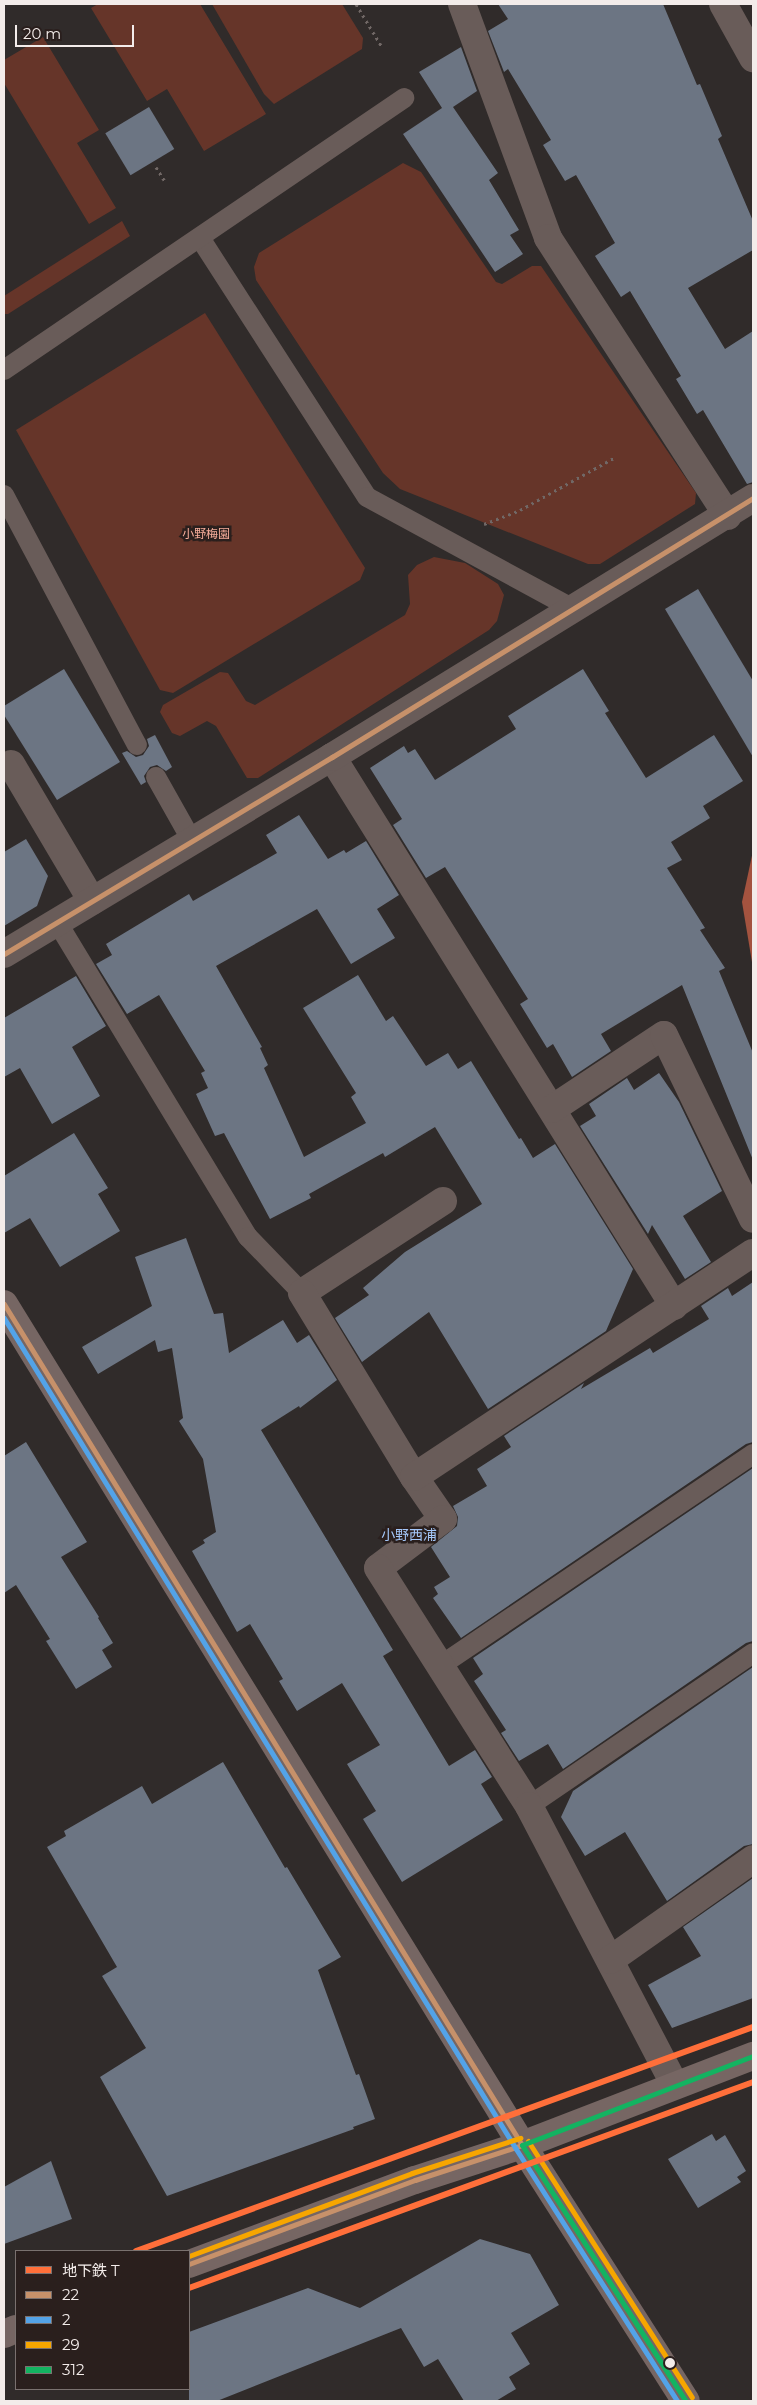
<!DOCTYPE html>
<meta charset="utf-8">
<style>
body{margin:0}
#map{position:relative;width:757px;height:2405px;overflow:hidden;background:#302b2a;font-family:Montserrat,"Noto Sans JP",sans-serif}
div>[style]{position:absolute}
.green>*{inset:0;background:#663529}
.water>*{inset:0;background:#a4533f}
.building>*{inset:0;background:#6c7583;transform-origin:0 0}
.path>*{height:3px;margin-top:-1.5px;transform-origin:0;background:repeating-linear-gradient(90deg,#716866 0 2.5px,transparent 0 6.5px)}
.lane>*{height:20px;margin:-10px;padding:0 10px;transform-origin:10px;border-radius:10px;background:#695c59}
.street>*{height:28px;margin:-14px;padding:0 14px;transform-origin:14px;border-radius:14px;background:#695c59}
.secondary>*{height:28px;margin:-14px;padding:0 14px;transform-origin:14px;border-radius:14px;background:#766663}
.bus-1>*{height:5px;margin:-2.5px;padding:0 2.5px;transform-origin:2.5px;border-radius:2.5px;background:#c7916a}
.bus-2>*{height:5px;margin:-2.5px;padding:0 2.5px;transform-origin:2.5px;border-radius:2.5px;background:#53a3e8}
.bus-3>*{height:5px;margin:-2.5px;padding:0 2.5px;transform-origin:2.5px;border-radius:2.5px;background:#f7a600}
.bus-4>*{height:5px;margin:-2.5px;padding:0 2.5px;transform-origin:2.5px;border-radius:2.5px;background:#13b361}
.metro-1>*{height:6px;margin:-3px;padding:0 3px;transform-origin:3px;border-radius:3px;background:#ff6f3a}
.dots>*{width:14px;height:14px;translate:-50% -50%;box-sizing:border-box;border:2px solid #2a1f1d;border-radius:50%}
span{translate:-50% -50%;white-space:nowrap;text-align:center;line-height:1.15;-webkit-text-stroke:5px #2a1f1d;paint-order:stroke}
.park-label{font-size:12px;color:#f6ad9a}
.neighbourhood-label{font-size:14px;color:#a5c8fa}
.frame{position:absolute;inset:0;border:5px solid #f3ecea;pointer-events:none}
.legend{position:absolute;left:15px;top:2250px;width:175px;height:140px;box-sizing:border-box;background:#2a1f1d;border:1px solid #7a716f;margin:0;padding:6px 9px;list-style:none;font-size:15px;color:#f3ecea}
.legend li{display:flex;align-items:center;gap:10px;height:25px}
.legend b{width:25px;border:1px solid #7a716f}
.scale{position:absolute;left:15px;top:25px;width:119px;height:22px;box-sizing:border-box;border:2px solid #f3ecea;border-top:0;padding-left:6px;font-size:15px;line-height:18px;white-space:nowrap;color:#f3ecea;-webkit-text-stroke:4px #2a1f1d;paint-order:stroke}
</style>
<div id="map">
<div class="green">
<i style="clip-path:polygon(98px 4px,200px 4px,266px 114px,204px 151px,167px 89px,147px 101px,91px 8px)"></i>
<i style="clip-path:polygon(212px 4px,342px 4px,363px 38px,362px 49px,274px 104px,264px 94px)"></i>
<i style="clip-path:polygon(43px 37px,99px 130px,77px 143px,116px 208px,89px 224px,4px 83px,4px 60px)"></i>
<i style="clip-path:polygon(403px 163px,421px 172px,496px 282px,502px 284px,532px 266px,541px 266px,696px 493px,695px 504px,600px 564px,588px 564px,400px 489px,383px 473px,256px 280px,254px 267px,259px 253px)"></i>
<i style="clip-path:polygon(122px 221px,130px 236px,8px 314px,4px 314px,4px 296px)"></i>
<i style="clip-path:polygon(205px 313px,365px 568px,360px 580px,173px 693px,160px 690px,16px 430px)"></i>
<i style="clip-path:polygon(434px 557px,465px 563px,498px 584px,504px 595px,497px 621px,489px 630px,258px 778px,247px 778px,216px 726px,207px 721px,180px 736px,172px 733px,160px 712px,163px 705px,220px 672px,228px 673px,246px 701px,255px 705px,405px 615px,410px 604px,408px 575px,417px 565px)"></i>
</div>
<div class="water">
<i style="clip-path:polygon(753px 851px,753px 968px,742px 902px)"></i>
</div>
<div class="building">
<i style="clip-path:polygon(498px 4px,663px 4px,697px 85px,700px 84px,722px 136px,718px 139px,753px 221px,753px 250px,688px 288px,725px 349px,753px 331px,753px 482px,747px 484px,703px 410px,697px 414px,676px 379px,681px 376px,630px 291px,621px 297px,595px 256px,615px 243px,576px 175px,565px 181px,543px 145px,551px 140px,508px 69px,504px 72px,488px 31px,508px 19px)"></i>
<i style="clip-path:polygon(461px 47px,477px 91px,453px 107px,498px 173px,489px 180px,519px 230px,510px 235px,523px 254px,495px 272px,403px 134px,442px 108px,419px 72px)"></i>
<i style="left:149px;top:107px;width:49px;height:51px;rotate:59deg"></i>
<i style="clip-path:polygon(698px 589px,753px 681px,753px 757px,665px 609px)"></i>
<i style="clip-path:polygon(64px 669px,120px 762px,57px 800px,4px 715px,4px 706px)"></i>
<i style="clip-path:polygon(583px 669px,609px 711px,605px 713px,646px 778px,714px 735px,743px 781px,703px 806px,710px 818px,671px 842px,682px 860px,667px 868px,705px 928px,700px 930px,725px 968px,719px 971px,753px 1053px,753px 1160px,682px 985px,601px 1034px,611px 1051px,572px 1077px,553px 1044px,547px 1048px,520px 1004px,528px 999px,445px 867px,426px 878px,393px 825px,402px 819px,370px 768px,404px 746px,408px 753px,415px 749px,435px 780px,516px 729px,508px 716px)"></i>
<i style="clip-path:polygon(155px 735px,172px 767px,166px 771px,157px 765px,150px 767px,144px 776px,146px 782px,141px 785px,122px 753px,127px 751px,136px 757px,143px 755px,149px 746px,147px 739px)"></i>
<i style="clip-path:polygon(299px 815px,328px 859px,344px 850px,346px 853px,366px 841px,399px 895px,377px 909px,395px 938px,351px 964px,317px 909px,216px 966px,262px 1047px,260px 1048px,268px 1065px,264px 1068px,304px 1157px,366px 1123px,351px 1097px,356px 1093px,303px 1008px,358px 975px,386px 1021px,393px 1016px,426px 1066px,448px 1053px,458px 1069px,471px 1061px,519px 1139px,521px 1138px,533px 1158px,555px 1144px,633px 1269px,606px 1331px,488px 1409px,429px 1312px,362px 1362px,335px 1318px,369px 1295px,363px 1288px,405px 1252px,482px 1204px,435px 1127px,385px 1157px,383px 1153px,309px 1194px,311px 1198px,270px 1219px,224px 1133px,215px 1136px,196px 1094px,208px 1088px,201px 1073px,205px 1071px,159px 995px,127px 1014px,96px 964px,112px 955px,106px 944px,189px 894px,193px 901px,277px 853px,266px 835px)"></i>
<i style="clip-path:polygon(26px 839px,48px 876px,37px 906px,4px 926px,4px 852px)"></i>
<i style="clip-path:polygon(76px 976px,106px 1026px,72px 1047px,100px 1096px,52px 1124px,20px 1068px,4px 1077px,4px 1018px)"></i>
<i style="clip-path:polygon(659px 1073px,679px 1102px,722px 1191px,683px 1216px,711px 1262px,685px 1279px,652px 1225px,648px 1234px,580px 1126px,596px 1116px,589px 1104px,627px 1078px,634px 1090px)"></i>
<i style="clip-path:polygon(74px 1133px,108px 1188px,98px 1194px,120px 1231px,60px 1267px,30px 1218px,4px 1233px,4px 1176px)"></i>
<i style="clip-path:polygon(186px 1238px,214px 1314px,223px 1313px,229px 1353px,283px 1320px,297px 1343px,309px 1335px,337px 1380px,300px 1408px,299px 1406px,261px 1430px,393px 1650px,383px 1656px,449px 1766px,475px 1750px,492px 1777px,481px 1784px,503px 1820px,402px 1882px,363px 1819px,376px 1811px,347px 1764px,380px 1745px,342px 1683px,297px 1711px,279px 1681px,283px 1679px,250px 1624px,237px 1632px,192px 1551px,205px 1543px,203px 1540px,216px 1532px,203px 1459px,179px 1421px,183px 1418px,172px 1348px,158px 1352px,155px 1340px,98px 1374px,82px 1347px,152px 1306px,135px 1257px)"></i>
<i style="clip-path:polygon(753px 1282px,753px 1442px,746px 1444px,461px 1638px,433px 1598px,438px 1594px,434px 1587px,450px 1577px,431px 1547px,457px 1526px,458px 1517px,453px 1506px,487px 1486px,477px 1469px,511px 1447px,504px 1436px,584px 1383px,581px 1389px,650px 1348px,653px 1353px,709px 1319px,701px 1306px,728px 1288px,732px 1296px)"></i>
<i style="clip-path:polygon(26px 1442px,87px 1542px,61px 1557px,99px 1617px,98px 1618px,113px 1643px,102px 1650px,112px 1667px,76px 1689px,46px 1641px,50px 1639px,16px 1585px,4px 1593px,4px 1456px)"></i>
<i style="clip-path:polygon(753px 1468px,753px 1641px,746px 1643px,563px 1769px,548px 1744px,519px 1761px,501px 1733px,506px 1730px,474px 1681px,483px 1674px,473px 1658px)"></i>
<i style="clip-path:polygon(753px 1667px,753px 1844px,744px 1846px,667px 1901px,625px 1832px,585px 1856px,561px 1817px,573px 1791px)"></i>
<i style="clip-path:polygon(223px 1762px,285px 1868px,287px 1867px,341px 1957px,318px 1970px,356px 2075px,359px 2074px,375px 2119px,353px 2127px,354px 2129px,167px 2196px,100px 2077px,146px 2048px,102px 1976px,117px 1967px,47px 1847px,66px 1836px,64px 1831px,142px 1786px,152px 1804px)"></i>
<i style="clip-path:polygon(753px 1878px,753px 1998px,672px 2028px,648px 1985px,701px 1956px,683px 1927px)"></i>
<i style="clip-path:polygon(712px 2134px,716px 2141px,725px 2135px,746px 2171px,737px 2177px,741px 2182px,698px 2208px,668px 2159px)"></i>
<i style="clip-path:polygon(51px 2161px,72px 2219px,4px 2244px,4px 2187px)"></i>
<i style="clip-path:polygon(480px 2239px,530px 2254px,559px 2305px,511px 2333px,530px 2364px,509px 2377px,516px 2389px,496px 2401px,464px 2401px,438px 2359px,424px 2367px,401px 2328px,217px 2401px,189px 2401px,189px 2332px,308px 2288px,360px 2308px)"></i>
</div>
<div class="path">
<i style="left:356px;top:4px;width:50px;rotate:58.8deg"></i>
<i style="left:156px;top:167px;width:19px;rotate:58deg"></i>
<i style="left:484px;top:524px;width:39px;rotate:-21deg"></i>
<i style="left:520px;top:510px;width:107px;rotate:-29deg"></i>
</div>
<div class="lane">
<i style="left:200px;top:238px;width:308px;rotate:57.2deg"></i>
<i style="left:367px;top:497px;width:234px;rotate:28.5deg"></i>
<i style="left:4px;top:370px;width:484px;rotate:-34.2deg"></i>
<i style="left:4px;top:495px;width:283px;rotate:62deg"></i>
<i style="left:156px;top:777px;width:73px;rotate:60.6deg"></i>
<i style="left:57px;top:922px;width:368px;rotate:58.8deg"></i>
<i style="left:248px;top:1237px;width:78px;rotate:46deg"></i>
<i style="left:440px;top:1666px;width:378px;rotate:-34.1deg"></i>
<i style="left:529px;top:1806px;width:271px;rotate:-34.3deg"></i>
</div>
<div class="street">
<i style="left:462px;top:4px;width:249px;rotate:69.8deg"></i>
<i style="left:548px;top:238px;width:331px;rotate:57.1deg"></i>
<i style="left:723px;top:4px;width:62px;rotate:60.9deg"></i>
<i style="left:332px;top:757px;width:647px;rotate:58.08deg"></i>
<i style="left:11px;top:764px;width:159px;rotate:59.4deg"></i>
<i style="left:4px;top:954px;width:383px;rotate:-31deg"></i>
<i style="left:332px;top:757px;width:494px;rotate:-31.6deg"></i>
<i style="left:552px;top:1109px;width:134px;rotate:-33.5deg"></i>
<i style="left:664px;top:1035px;width:204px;rotate:64.2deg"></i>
<i style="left:443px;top:1201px;width:168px;rotate:146.9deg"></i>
<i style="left:302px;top:1293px;width:215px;rotate:58.7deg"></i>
<i style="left:414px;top:1477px;width:51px;rotate:55.4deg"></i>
<i style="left:443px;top:1519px;width:81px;rotate:143deg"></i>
<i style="left:378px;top:1568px;width:282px;rotate:57.6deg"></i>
<i style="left:529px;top:1806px;width:315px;rotate:62.4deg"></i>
<i style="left:414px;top:1477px;width:406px;rotate:-33.5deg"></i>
<i style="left:610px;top:1960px;width:175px;rotate:-35.2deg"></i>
</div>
<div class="secondary">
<i style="left:4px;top:1304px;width:988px;rotate:58.37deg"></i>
<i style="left:522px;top:2145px;width:304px;rotate:57.4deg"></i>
<i style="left:189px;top:2264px;width:241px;rotate:-20.4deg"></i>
<i style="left:415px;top:2180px;width:113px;rotate:-18.1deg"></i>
<i style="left:522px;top:2145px;width:248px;rotate:-21.1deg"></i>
<i style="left:4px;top:2334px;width:13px;rotate:-23deg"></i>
</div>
<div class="bus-1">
<i style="left:4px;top:954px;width:383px;rotate:-31deg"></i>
<i style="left:332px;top:757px;width:494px;rotate:-31.6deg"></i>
<i style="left:4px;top:1304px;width:988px;rotate:58.37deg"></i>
<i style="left:189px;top:2264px;width:241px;rotate:-20.4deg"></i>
<i style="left:415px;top:2180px;width:113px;rotate:-18.1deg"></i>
</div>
<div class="bus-2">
<i style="left:4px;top:1318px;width:976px;rotate:58.36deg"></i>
<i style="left:516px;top:2149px;width:299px;rotate:57.4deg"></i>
</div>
<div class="bus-3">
<i style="left:528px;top:2141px;width:304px;rotate:57.4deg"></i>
<i style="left:189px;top:2256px;width:238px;rotate:-20.4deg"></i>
<i style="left:412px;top:2173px;width:114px;rotate:-18deg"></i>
</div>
<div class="bus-4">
<i style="left:522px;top:2145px;width:304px;rotate:57.4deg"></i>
<i style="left:522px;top:2145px;width:248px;rotate:-21.1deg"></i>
</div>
<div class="metro-1">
<i style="left:136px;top:2251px;width:656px;rotate:-19.95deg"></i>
<i style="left:189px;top:2288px;width:600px;rotate:-20.06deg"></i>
</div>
<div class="dots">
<i style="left:670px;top:2363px;background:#f3ecea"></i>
</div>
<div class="park-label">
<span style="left:206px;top:534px">小野梅園</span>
</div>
<div class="neighbourhood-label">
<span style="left:409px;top:1535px">小野西浦</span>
</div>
<div class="frame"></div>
<ul class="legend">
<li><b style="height:6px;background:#ff6f3a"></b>地下鉄 T</li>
<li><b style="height:6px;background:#c7916a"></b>22</li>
<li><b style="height:6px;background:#53a3e8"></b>2</li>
<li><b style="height:6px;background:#f7a600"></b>29</li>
<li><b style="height:6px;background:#13b361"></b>312</li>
</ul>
<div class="scale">20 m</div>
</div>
